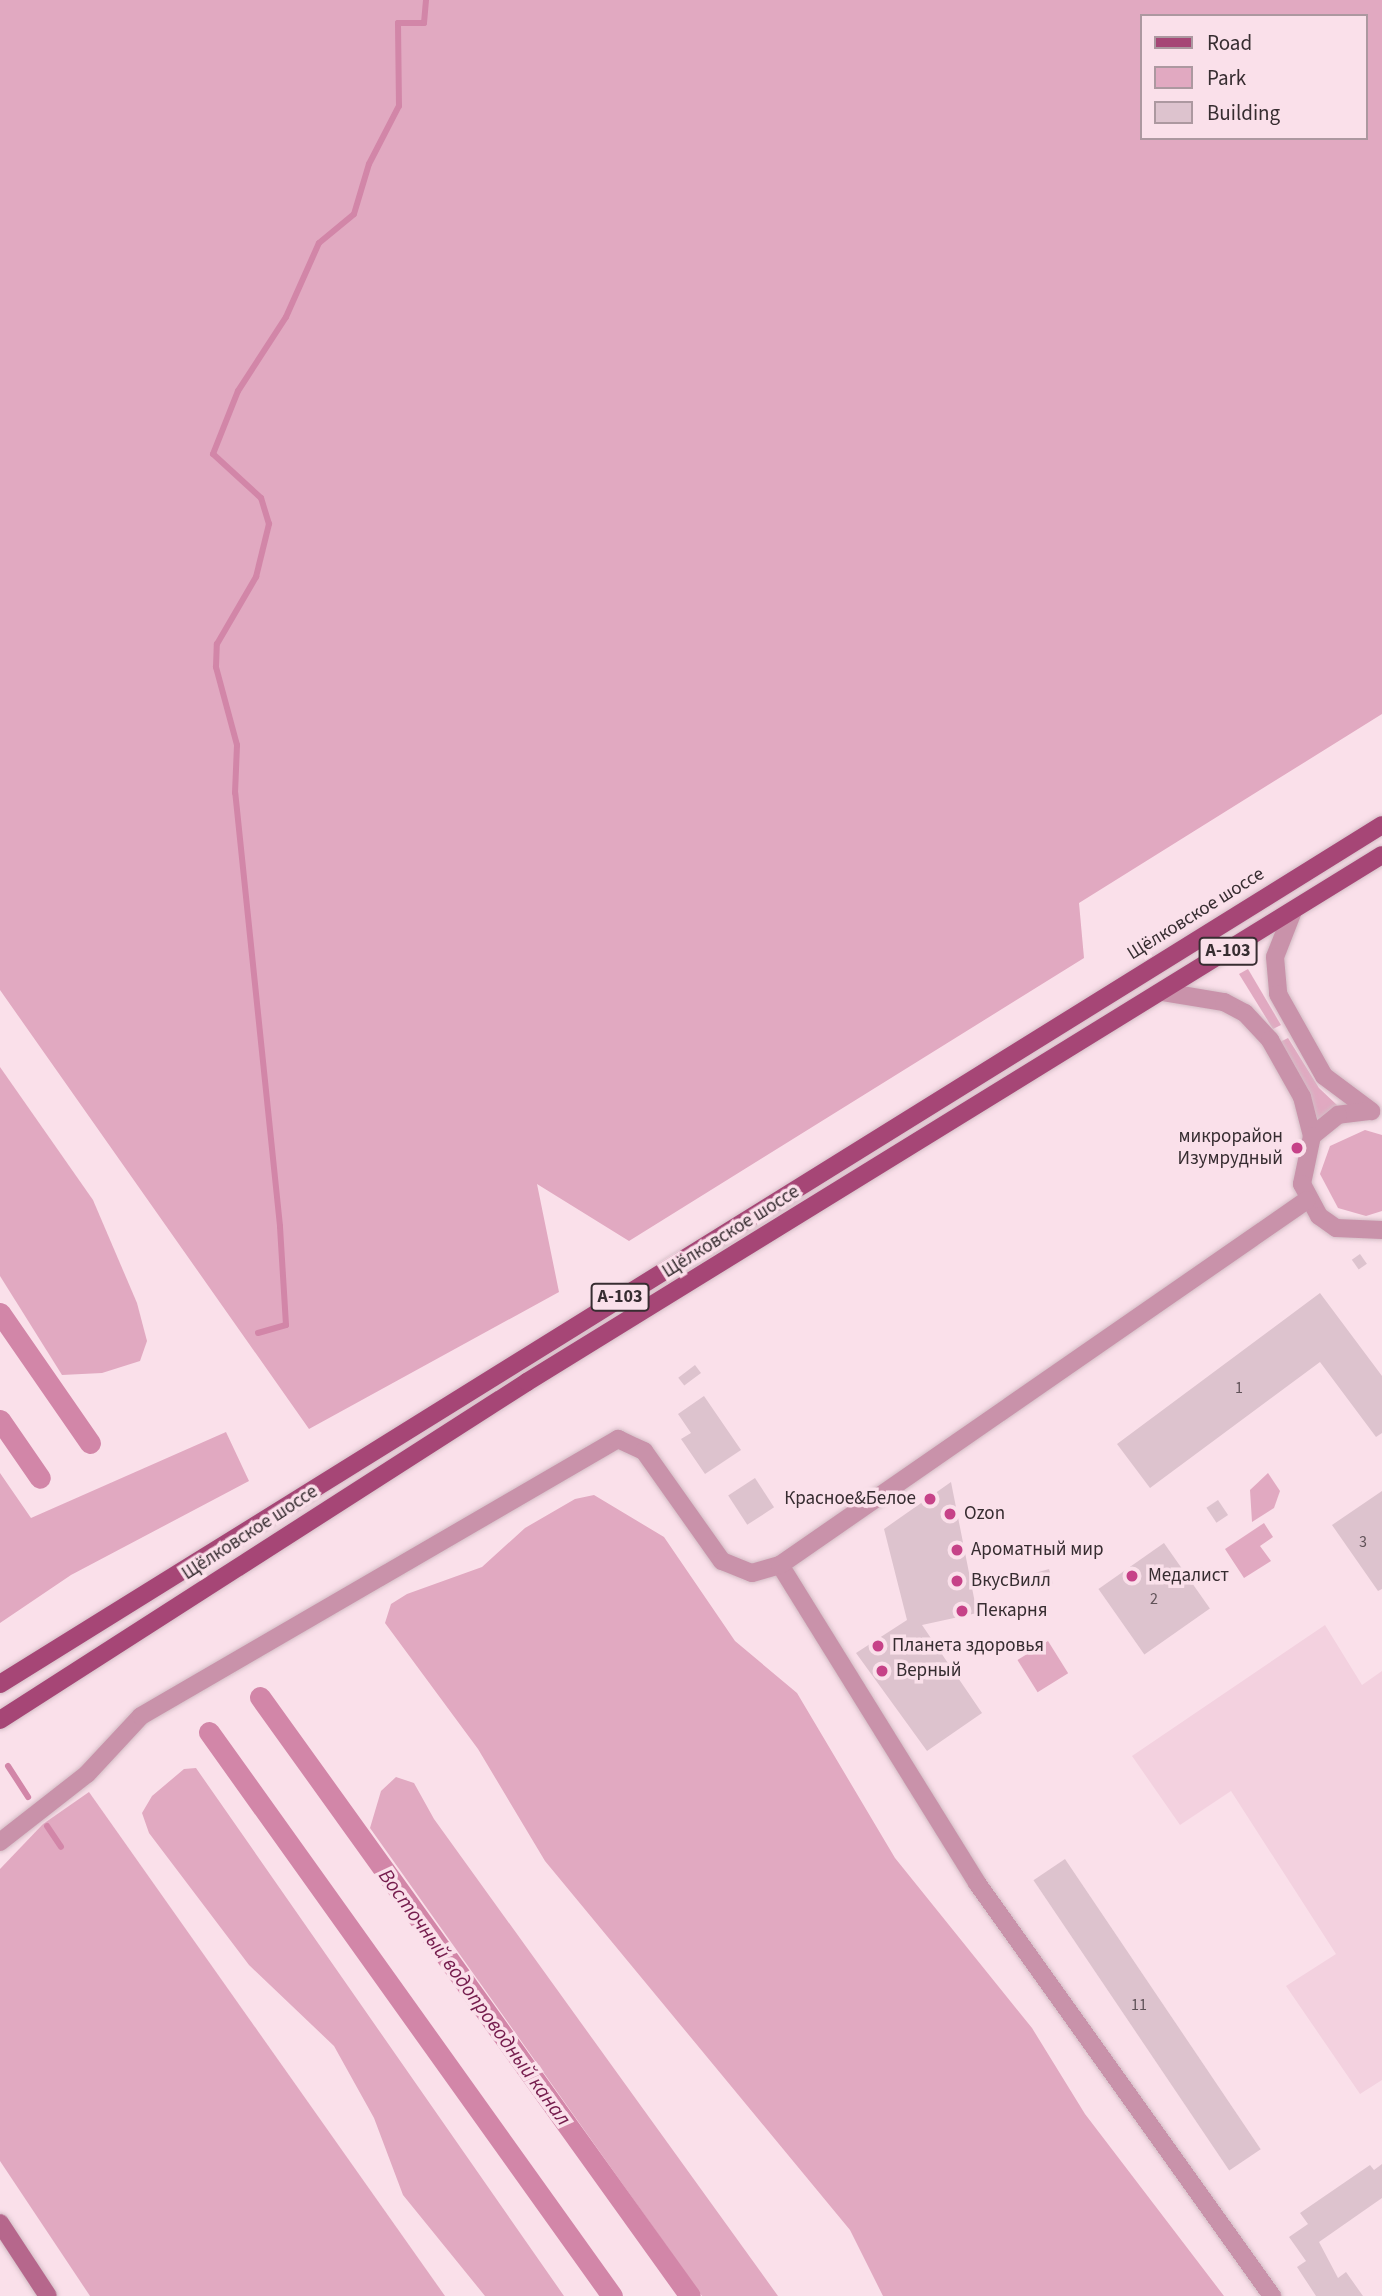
<!DOCTYPE html>
<meta charset="utf-8">
<style>
body{margin:0}
#map{position:relative;width:1382px;height:2296px;overflow:hidden;background:#fae0ea;font-family:"Source Sans 3",sans-serif}
div>[style]{position:absolute}
.built>*{inset:0;background:#f3d1df}
.green>*{inset:0;background:#e1a9c1;transform-origin:0 0}
.stream>*{height:6px;margin:-3px;padding:0 3px;transform-origin:3px;border-radius:3px;background:#d286a8}
.canal>*{height:21px;margin:-10.5px;padding:0 10.5px;transform-origin:10.5px;border-radius:10.5px;background:#d286a8}
.building>*{inset:0;background:#ddc3ce;transform-origin:0 0}
.roads{filter:drop-shadow(0 0 2px #d3bcc5) drop-shadow(0 0 2px #d3bcc5)}
.street>*{height:18px;margin:-9px;padding:0 9px;transform-origin:9px;border-radius:9px;background:#c992aa}
.secondary>*{height:18px;margin:-9px;padding:0 9px;transform-origin:9px;border-radius:9px;background:#b6678c}
.primary>*{height:18px;margin:-9px;padding:0 9px;transform-origin:9px;border-radius:9px;background:#a64676}
.dots>*{width:19px;height:19px;translate:-50% -50%;box-sizing:border-box;border:4px solid #fae0ea;border-radius:50%}
span{translate:-50% -50%;white-space:nowrap;text-align:center;line-height:1.15;-webkit-text-stroke:7px #fae0ea;paint-order:stroke}
.number-label{font-size:16px;color:#605258}
.number-label span{-webkit-text-stroke-width:0}
.shield-label span{padding:2px 5px;background:#fae0ea;border:2px solid;border-radius:5px;-webkit-text-stroke-width:0}
.shield-label{font-size:18px;color:#372d31;font-weight:700}
.street-label{font-size:19px;color:#372d31}
.poi-label{font-size:19px;color:#372d31}
.right{translate:-100% -50%;text-align:right}
.left{translate:0 -50%;text-align:left}
.water-label{font-size:21px;color:#751c4d;font-style:italic}
.legend{position:absolute;left:1140px;top:14px;width:228px;height:126px;box-sizing:border-box;background:#fae0ea;border:2px solid #ac98a0;margin:0;padding:9px 12px;list-style:none;font-size:21px;color:#372d31}
.legend li{display:flex;align-items:center;gap:14px;height:35px}
.legend b{width:35px;border:2px solid #ac98a0}
</style>
<div id="map">
<div class="built">
<i style="clip-path:polygon(1325px 1625px,1362px 1685px,1382px 1671px,1382px 2080px,1360px 2094px,1286px 1986px,1336px 1954px,1231px 1791px,1180px 1825px,1132px 1756px)"></i>
</div>
<div class="green">
<i style="clip-path:polygon(evenodd,0 0,1382px 0,1382px 714px,1079px 903px,1084px 958px,629px 1241px,537px 1184px,559px 1292px,309px 1429px,0 990px,0 0,1142px 16px,1366px 16px,1366px 138px,1142px 138px,1142px 16px)"></i>
<i style="clip-path:polygon(1248px 969px,1281px 1025px,1273px 1029px,1239px 974px)"></i>
<i style="clip-path:polygon(1288px 1038px,1319px 1088px,1338px 1106px,1318px 1119px,1280px 1042px)"></i>
<i style="clip-path:polygon(0 1067px,93px 1200px,137px 1303px,147px 1341px,140px 1361px,102px 1373px,62px 1375px,0 1276px)"></i>
<i style="clip-path:polygon(1365px 1130px,1382px 1135px,1382px 1211px,1366px 1216px,1338px 1208px,1320px 1174px,1330px 1146px)"></i>
<i style="clip-path:polygon(226px 1432px,249px 1481px,71px 1575px,0 1623px,0 1473px,31px 1518px)"></i>
<i style="clip-path:polygon(1268px 1473px,1280px 1491px,1274px 1508px,1252px 1522px,1250px 1490px)"></i>
<i style="clip-path:polygon(594px 1495px,664px 1537px,735px 1641px,797px 1693px,895px 1858px,1032px 2028px,1085px 2114px,1224px 2296px,883px 2296px,850px 2230px,545px 1861px,478px 1749px,385px 1623px,391px 1604px,407px 1594px,482px 1567px,525px 1528px,575px 1499px)"></i>
<i style="clip-path:polygon(1264px 1523px,1273px 1537px,1260px 1546px,1271px 1561px,1244px 1578px,1225px 1549px)"></i>
<i style="left:1048px;top:1641px;width:38px;height:36px;rotate:58deg"></i>
<i style="clip-path:polygon(196px 1768px,564px 2296px,565px 2296px,485px 2296px,403px 2195px,374px 2118px,334px 2046px,249px 1965px,149px 1833px,142px 1813px,152px 1796px,184px 1769px)"></i>
<i style="clip-path:polygon(396px 1777px,414px 1783px,434px 1819px,778px 2296px,702px 2296px,370px 1828px,381px 1791px)"></i>
<i style="clip-path:polygon(89px 1792px,445px 2296px,90px 2296px,0 2161px,0 1869px,43px 1824px)"></i>
</div>
<div class="stream">
<i style="left:258px;top:1333px;width:29px;rotate:-16deg"></i>
<i style="left:286px;top:1325px;width:99px;rotate:-93.5deg"></i>
<i style="left:280px;top:1226px;width:435px;rotate:-95.9deg"></i>
<i style="left:235px;top:793px;width:48px;rotate:-87.6deg"></i>
<i style="left:237px;top:745px;width:81px;rotate:-105.1deg"></i>
<i style="left:216px;top:667px;width:23px;rotate:-88deg"></i>
<i style="left:217px;top:644px;width:78px;rotate:-59.8deg"></i>
<i style="left:256px;top:577px;width:55px;rotate:-76.2deg"></i>
<i style="left:269px;top:524px;width:27px;rotate:-107deg"></i>
<i style="left:261px;top:498px;width:65px;rotate:-137.5deg"></i>
<i style="left:213px;top:454px;width:68px;rotate:-68.4deg"></i>
<i style="left:238px;top:391px;width:88px;rotate:-57deg"></i>
<i style="left:286px;top:317px;width:81px;rotate:-66deg"></i>
<i style="left:319px;top:243px;width:45px;rotate:-39.6deg"></i>
<i style="left:354px;top:214px;width:52px;rotate:-73.3deg"></i>
<i style="left:369px;top:164px;width:65px;rotate:-62.7deg"></i>
<i style="left:399px;top:106px;width:83px;rotate:-90.7deg"></i>
<i style="left:398px;top:23px;width:26px"></i>
<i style="left:424px;top:23px;width:23px;rotate:-85deg"></i>
<i style="left:8px;top:1766px;width:37px;rotate:57deg"></i>
<i style="left:47px;top:1826px;width:25px;rotate:56deg"></i>
</div>
<div class="canal">
<i style="left:0;top:1313px;width:158px;rotate:55.3deg"></i>
<i style="left:0;top:1420px;width:70px;rotate:55.4deg"></i>
<i style="left:260px;top:1697px;width:737px;rotate:54.33deg"></i>
<i style="left:209px;top:1732px;width:693px;rotate:54.45deg"></i>
</div>
<div class="building">
<i style="left:1360px;top:1254px;width:12px;height:10px;rotate:55deg"></i>
<i style="clip-path:polygon(1320px 1293px,1382px 1376px,1382px 1433px,1376px 1437px,1320px 1362px,1150px 1488px,1117px 1444px)"></i>
<i style="left:695px;top:1365px;width:10px;height:21px;rotate:53deg"></i>
<i style="clip-path:polygon(704px 1396px,741px 1450px,705px 1474px,681px 1439px,691px 1433px,678px 1414px)"></i>
<i style="left:755px;top:1478px;width:35px;height:32px;rotate:57deg"></i>
<i style="clip-path:polygon(951px 1482px,977px 1613px,922px 1625px,982px 1713px,927px 1751px,856px 1653px,907px 1620px,884px 1529px)"></i>
<i style="clip-path:polygon(1382px 1491px,1382px 1589px,1378px 1591px,1332px 1525px)"></i>
<i style="left:1218px;top:1500px;width:18px;height:14px;rotate:56deg"></i>
<i style="left:1164px;top:1543px;width:80px;height:80px;rotate:55deg"></i>
<i style="left:1049px;top:1569px;width:15px;height:19px;rotate:74deg"></i>
<i style="left:1065px;top:1859px;width:350px;height:38px;rotate:56deg"></i>
<i style="clip-path:polygon(1382px 2164px,1382px 2198px,1319px 2242px,1338px 2278px,1346px 2272px,1363px 2296px,1316px 2296px,1297px 2267px,1306px 2261px,1289px 2237px,1308px 2224px,1300px 2213px,1370px 2165px,1374px 2170px)"></i>
</div>
<div class="roads">
<div class="street">
<i style="left:1293px;top:911px;width:49px;rotate:111.4deg"></i>
<i style="left:1275px;top:957px;width:37px;rotate:85deg"></i>
<i style="left:1278px;top:994px;width:94px;rotate:60.7deg"></i>
<i style="left:1324px;top:1076px;width:59px;rotate:36.7deg"></i>
<i style="left:1163px;top:992px;width:62px;rotate:9.3deg"></i>
<i style="left:1224px;top:1002px;width:24px;rotate:28deg"></i>
<i style="left:1245px;top:1013px;width:37px;rotate:47deg"></i>
<i style="left:1270px;top:1040px;width:65px;rotate:60.7deg"></i>
<i style="left:1302px;top:1097px;width:40px;rotate:75.6deg"></i>
<i style="left:1369px;top:1111px;width:31px;rotate:173deg"></i>
<i style="left:1338px;top:1115px;width:33px;rotate:141deg"></i>
<i style="left:1312px;top:1136px;width:49px;rotate:101.8deg"></i>
<i style="left:1302px;top:1184px;width:36px;rotate:62deg"></i>
<i style="left:1319px;top:1216px;width:21px;rotate:35deg"></i>
<i style="left:1336px;top:1228px;width:46px;rotate:2.5deg"></i>
<i style="left:780px;top:1565px;width:374px;rotate:58.2deg"></i>
<i style="left:977px;top:1883px;width:508px;rotate:54.46deg"></i>
<i style="left:0;top:1842px;width:110px;rotate:-38deg"></i>
<i style="left:87px;top:1774px;width:79px;rotate:-47deg"></i>
<i style="left:141px;top:1716px;width:552px;rotate:-30.14deg"></i>
<i style="left:618px;top:1439px;width:29px;rotate:25deg"></i>
<i style="left:644px;top:1451px;width:135px;rotate:54.7deg"></i>
<i style="left:722px;top:1561px;width:32px;rotate:22deg"></i>
<i style="left:752px;top:1573px;width:29px;rotate:-16deg"></i>
<i style="left:780px;top:1565px;width:641px;rotate:-34.71deg"></i>
</div>
<div class="secondary">
<i style="left:0;top:2223px;width:87px;rotate:56.7deg"></i>
</div>
<div class="primary">
<i style="left:0;top:1684px;width:1627px;rotate:-31.86deg"></i>
<i style="left:0;top:1720px;width:626px;rotate:-32.67deg"></i>
<i style="left:527px;top:1382px;width:1004px;rotate:-31.65deg"></i>
</div>
</div>
<div class="dots">
<i style="left:1297px;top:1148px;background:#c64288"></i>
<i style="left:930px;top:1499px;background:#c64288"></i>
<i style="left:950px;top:1514px;background:#c64288"></i>
<i style="left:957px;top:1550px;background:#c64288"></i>
<i style="left:1132px;top:1576px;background:#c64288"></i>
<i style="left:957px;top:1581px;background:#c64288"></i>
<i style="left:962px;top:1611px;background:#c64288"></i>
<i style="left:878px;top:1646px;background:#c64288"></i>
<i style="left:882px;top:1671px;background:#c64288"></i>
</div>
<div class="number-label">
<span style="left:1239px;top:1388px">1</span>
<span style="left:1363px;top:1542px">3</span>
<span style="left:1154px;top:1599px">2</span>
<span style="left:1139px;top:2005px">11</span>
</div>
<div class="shield-label">
<span style="left:1228px;top:951px">А-103</span>
<span style="left:620px;top:1297px">А-103</span>
</div>
<div class="street-label">
<span style="left:1196px;top:914px;rotate:-32deg">Щёлковское шоссе</span>
<span style="left:731px;top:1232px;rotate:-32deg">Щёлковское шоссе</span>
<span style="left:250px;top:1533px;rotate:-33deg">Щёлковское шоссе</span>
</div>
<div class="poi-label">
<span class="right" style="left:1283px;top:1148px">микрорайон<br>Изумрудный</span>
<span class="right" style="left:916px;top:1499px">Красное&amp;Белое</span>
<span class="left" style="left:964px;top:1514px">Ozon</span>
<span class="left" style="left:971px;top:1550px">Ароматный мир</span>
<span class="left" style="left:1148px;top:1576px">Медалист</span>
<span class="left" style="left:971px;top:1581px">ВкусВилл</span>
<span class="left" style="left:976px;top:1611px">Пекарня</span>
<span class="left" style="left:892px;top:1646px">Планета здоровья</span>
<span class="left" style="left:896px;top:1671px">Верный</span>
</div>
<div class="water-label">
<span style="left:475px;top:1997px;rotate:54deg">Восточный водопроводный канал</span>
</div>
<ul class="legend">
<li><b style="height:9px;background:#a64676"></b>Road</li>
<li><b style="height:19px;background:#e1a9c1"></b>Park</li>
<li><b style="height:19px;background:#ddc3ce"></b>Building</li>
</ul>
</div>
